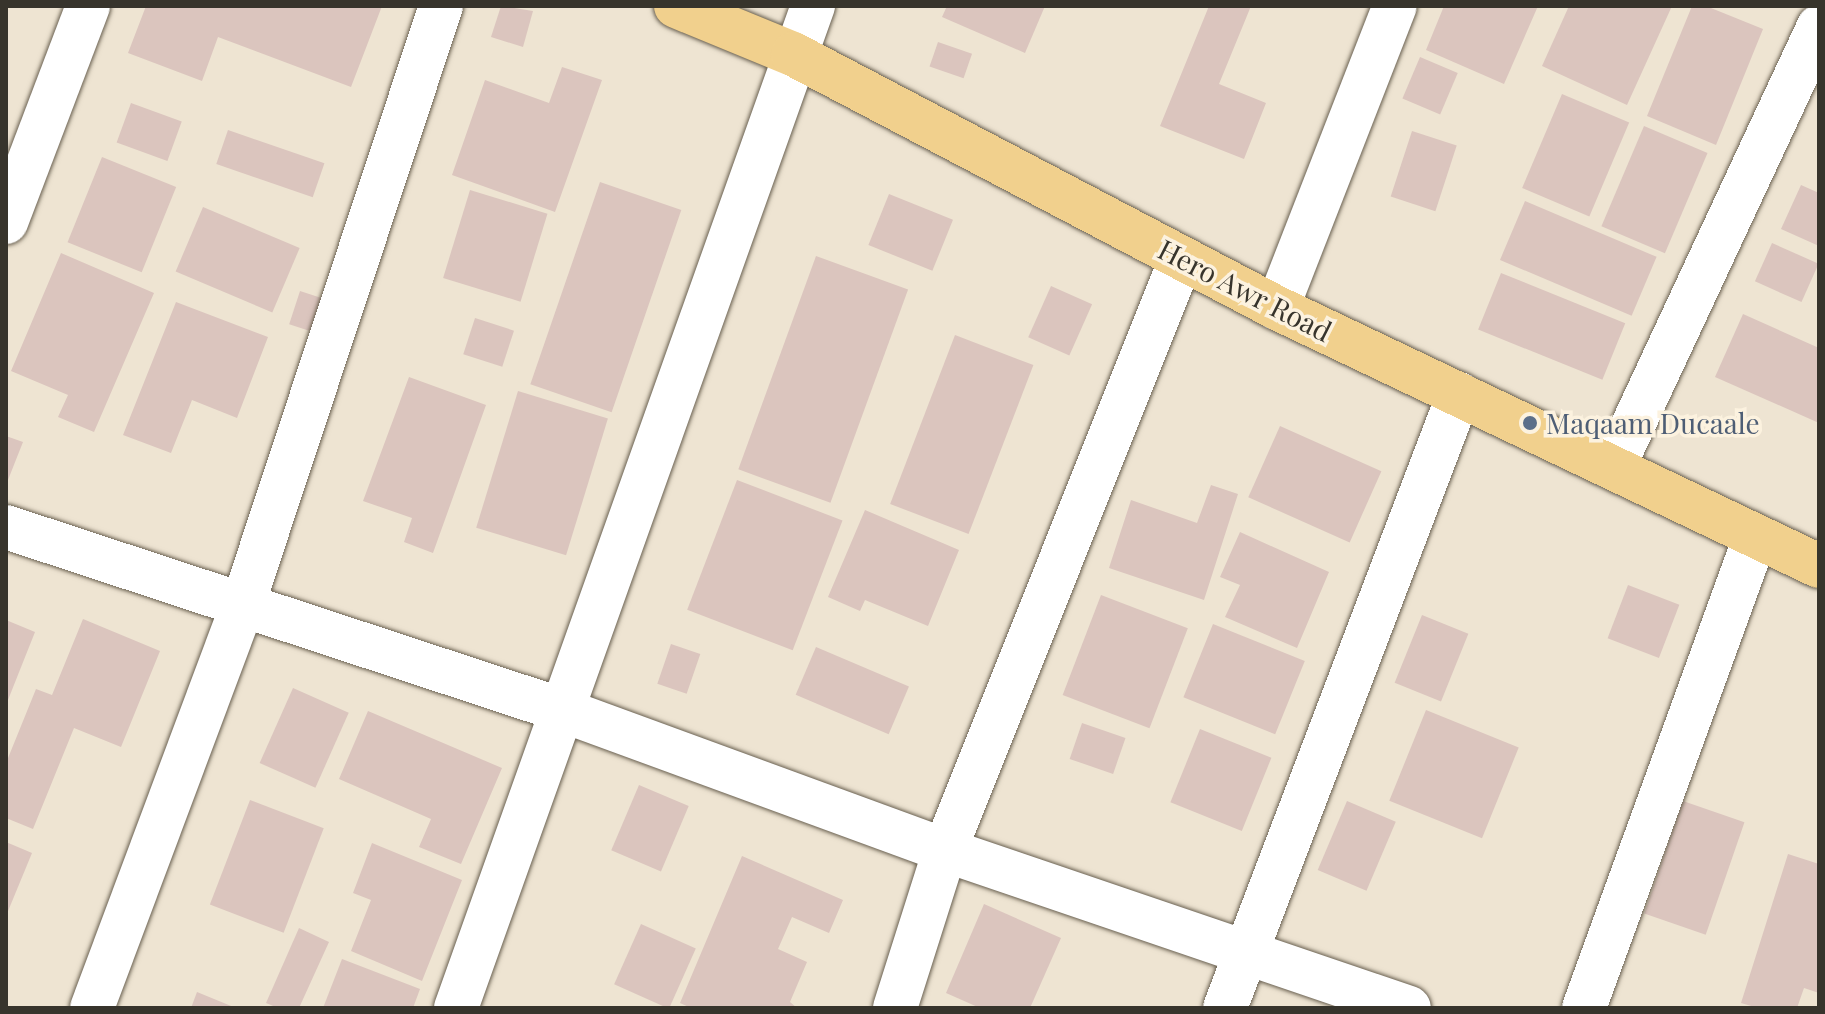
<!DOCTYPE html>
<style>
body{margin:0}
#map{position:relative;width:1825px;height:1014px;overflow:hidden;background:#eee4d2;font-family:"Playfair Display",serif}
div>[style]{position:absolute}
.building>*{inset:0;background:#dbc5be;transform-origin:0 0}
.roads{filter:drop-shadow(0 0 2px #696050) drop-shadow(0 0 2px #696050)}
.minor>*{height:44px;margin:-22px;padding:0 22px;transform-origin:22px;border-radius:22px;background:#fff}
.major>*{height:44px;margin:-22px;padding:0 22px;transform-origin:22px;border-radius:22px;background:#f1d08d}
.dots>*{width:22px;height:22px;translate:-50% -50%;box-sizing:border-box;border:4px solid #fcf2df;border-radius:50%}
span{translate:-50% -50%;white-space:nowrap;text-align:center;line-height:1.15;-webkit-text-stroke:7px #fcf2df;paint-order:stroke}
.street-label{font-size:28px;color:#37342c}
.service-label{font-size:28px;color:#4e5e75}
.left{translate:0 -50%;text-align:left}
.frame{position:absolute;inset:0;border:8px solid #37342c;pointer-events:none}
</style>
<div id="map">
<div class="building">
<i style="clip-path:polygon(146px 6px,382px 6px,351px 87px,218px 37px,202px 81px,128px 53px)"></i>
<i style="clip-path:polygon(501px 6px,533px 11px,523px 47px,491px 37px)"></i>
<i style="clip-path:polygon(947px 6px,1045px 6px,1025px 53px,942px 17px)"></i>
<i style="clip-path:polygon(1209px 6px,1251px 6px,1219px 84px,1266px 103px,1244px 159px,1160px 126px)"></i>
<i style="clip-path:polygon(1444px 6px,1538px 6px,1504px 84px,1426px 50px)"></i>
<i style="clip-path:polygon(1569px 6px,1672px 6px,1627px 105px,1542px 66px)"></i>
<i style="clip-path:polygon(1692px 6px,1706px 6px,1763px 29px,1716px 145px,1647px 116px)"></i>
<i style="left:938px;top:42px;width:36px;height:26px;rotate:19deg"></i>
<i style="left:1420px;top:57px;width:41px;height:45px;rotate:23deg"></i>
<i style="clip-path:polygon(562px 67px,602px 80px,555px 212px,452px 175px,485px 80px,549px 103px)"></i>
<i style="left:1562px;top:94px;width:73px;height:102px;rotate:23deg"></i>
<i style="left:131px;top:103px;width:54px;height:42px;rotate:20deg"></i>
<i style="left:1644px;top:126px;width:69px;height:109px;rotate:23deg"></i>
<i style="left:228px;top:130px;width:102px;height:36px;rotate:19deg"></i>
<i style="left:1412px;top:131px;width:47px;height:69px;rotate:18deg"></i>
<i style="left:102px;top:157px;width:80px;height:92px;rotate:22deg"></i>
<i style="left:600px;top:182px;width:86px;height:214px;rotate:19deg"></i>
<i style="clip-path:polygon(1801px 185px,1819px 193px,1819px 246px,1781px 229px)"></i>
<i style="left:470px;top:190px;width:81px;height:92px;rotate:17deg"></i>
<i style="left:889px;top:194px;width:69px;height:55px;rotate:22deg"></i>
<i style="left:1525px;top:201px;width:143px;height:64px;rotate:23deg"></i>
<i style="left:203px;top:207px;width:105px;height:70px;rotate:23deg"></i>
<i style="left:1772px;top:243px;width:51px;height:42px;rotate:24deg"></i>
<i style="clip-path:polygon(61px 253px,154px 293px,94px 432px,58px 417px,68px 395px,11px 371px)"></i>
<i style="left:816px;top:256px;width:98px;height:227px;rotate:20deg"></i>
<i style="left:1501px;top:273px;width:134px;height:61px;rotate:22deg"></i>
<i style="left:1051px;top:286px;width:45px;height:56px;rotate:24deg"></i>
<i style="left:300px;top:291px;width:29px;height:35px;rotate:18deg"></i>
<i style="clip-path:polygon(176px 302px,268px 337px,237px 418px,192px 400px,171px 453px,123px 435px)"></i>
<i style="clip-path:polygon(1743px 314px,1819px 348px,1819px 423px,1715px 377px)"></i>
<i style="left:475px;top:318px;width:41px;height:38px;rotate:18deg"></i>
<i style="left:955px;top:335px;width:84px;height:181px;rotate:21deg"></i>
<i style="clip-path:polygon(409px 377px,486px 405px,433px 553px,404px 542px,412px 518px,363px 501px)"></i>
<i style="left:518px;top:391px;width:94px;height:143px;rotate:17deg"></i>
<i style="left:1280px;top:426px;width:111px;height:78px;rotate:24deg"></i>
<i style="clip-path:polygon(6px 436px,23px 442px,6px 485px)"></i>
<i style="left:737px;top:480px;width:113px;height:139px;rotate:21deg"></i>
<i style="clip-path:polygon(1211px 485px,1238px 494px,1204px 600px,1109px 568px,1131px 500px,1197px 523px)"></i>
<i style="clip-path:polygon(865px 510px,959px 550px,928px 626px,865px 600px,860px 611px,828px 597px)"></i>
<i style="clip-path:polygon(1240px 532px,1329px 572px,1297px 648px,1225px 617px,1240px 585px,1220px 577px)"></i>
<i style="left:1628px;top:585px;width:55px;height:57px;rotate:21deg"></i>
<i style="left:1101px;top:595px;width:93px;height:107px;rotate:21deg"></i>
<i style="left:1422px;top:615px;width:50px;height:73px;rotate:22deg"></i>
<i style="clip-path:polygon(83px 619px,160px 651px,121px 747px,74px 728px,33px 829px,6px 818px,6px 763px,36px 689px,52px 695px)"></i>
<i style="clip-path:polygon(6px 620px,35px 632px,6px 705px)"></i>
<i style="left:1213px;top:624px;width:99px;height:79px;rotate:22deg"></i>
<i style="left:671px;top:644px;width:31px;height:42px;rotate:19deg"></i>
<i style="left:816px;top:647px;width:101px;height:52px;rotate:23deg"></i>
<i style="left:293px;top:688px;width:61px;height:82px;rotate:24deg"></i>
<i style="left:1426px;top:710px;width:100px;height:98px;rotate:22deg"></i>
<i style="clip-path:polygon(368px 711px,502px 768px,461px 864px,419px 847px,431px 819px,339px 779px)"></i>
<i style="left:1082px;top:723px;width:46px;height:38px;rotate:19deg"></i>
<i style="left:1200px;top:729px;width:77px;height:79px;rotate:22deg"></i>
<i style="left:639px;top:785px;width:54px;height:71px;rotate:23deg"></i>
<i style="left:250px;top:800px;width:79px;height:112px;rotate:21deg"></i>
<i style="left:1347px;top:801px;width:53px;height:75px;rotate:23deg"></i>
<i style="left:1683px;top:801px;width:65px;height:119px;rotate:19deg"></i>
<i style="clip-path:polygon(6px 842px,32px 853px,6px 916px)"></i>
<i style="clip-path:polygon(372px 843px,462px 880px,422px 981px,351px 951px,371px 900px,353px 893px)"></i>
<i style="clip-path:polygon(1788px 854px,1819px 864px,1819px 993px,1804px 988px,1797px 1008px,1758px 1008px,1741px 1003px)"></i>
<i style="clip-path:polygon(742px 856px,843px 900px,829px 933px,792px 917px,778px 949px,807px 962px,790px 1002px,797px 1008px,691px 1008px,680px 1003px)"></i>
<i style="clip-path:polygon(984px 904px,1061px 938px,1030px 1008px,980px 1008px,946px 993px)"></i>
<i style="left:641px;top:924px;width:60px;height:66px;rotate:24deg"></i>
<i style="clip-path:polygon(299px 928px,329px 942px,299px 1008px,278px 1008px,266px 1003px)"></i>
<i style="clip-path:polygon(342px 959px,420px 989px,413px 1008px,323px 1008px)"></i>
<i style="clip-path:polygon(197px 992px,236px 1008px,191px 1008px)"></i>
</div>
<div class="roads">
<div class="minor">
<i style="left:6px;top:222px;width:231px;rotate:-69.2deg"></i>
<i style="left:1277px;top:308px;width:324px;rotate:-68.7deg"></i>
<i style="left:1613px;top:468px;width:487px;rotate:-65deg"></i>
<i style="left:6px;top:527px;width:582px;rotate:18.22deg"></i>
<i style="left:559px;top:709px;width:411px;rotate:20.1deg"></i>
<i style="left:945px;top:850px;width:490px;rotate:18.8deg"></i>
<i style="left:92px;top:1008px;width:428px;rotate:-69.5deg"></i>
<i style="left:242px;top:607px;width:633px;rotate:-71.68deg"></i>
<i style="left:456px;top:1008px;width:1064px;rotate:-70.39deg"></i>
<i style="left:895px;top:1008px;width:166px;rotate:-72.4deg"></i>
<i style="left:945px;top:850px;width:636px;rotate:-68.23deg"></i>
<i style="left:1225px;top:1008px;width:657px;rotate:-69.14deg"></i>
<i style="left:1584px;top:1008px;width:500px;rotate:-70.01deg"></i>
</div>
<div class="major">
<i style="left:676px;top:6px;width:126px;rotate:22.3deg"></i>
<i style="left:793px;top:54px;width:547px;rotate:27.69deg"></i>
<i style="left:1277px;top:308px;width:600px;rotate:25.46deg"></i>
</div>
</div>
<div class="dots">
<i style="left:1530px;top:423px;background:#5c6f8a"></i>
</div>
<div class="street-label">
<span style="left:1245px;top:290px;rotate:27deg">Hero Awr Road</span>
</div>
<div class="service-label">
<span class="left" style="left:1546px;top:423px">Maqaam Ducaale</span>
</div>
<div class="frame"></div>
</div>
